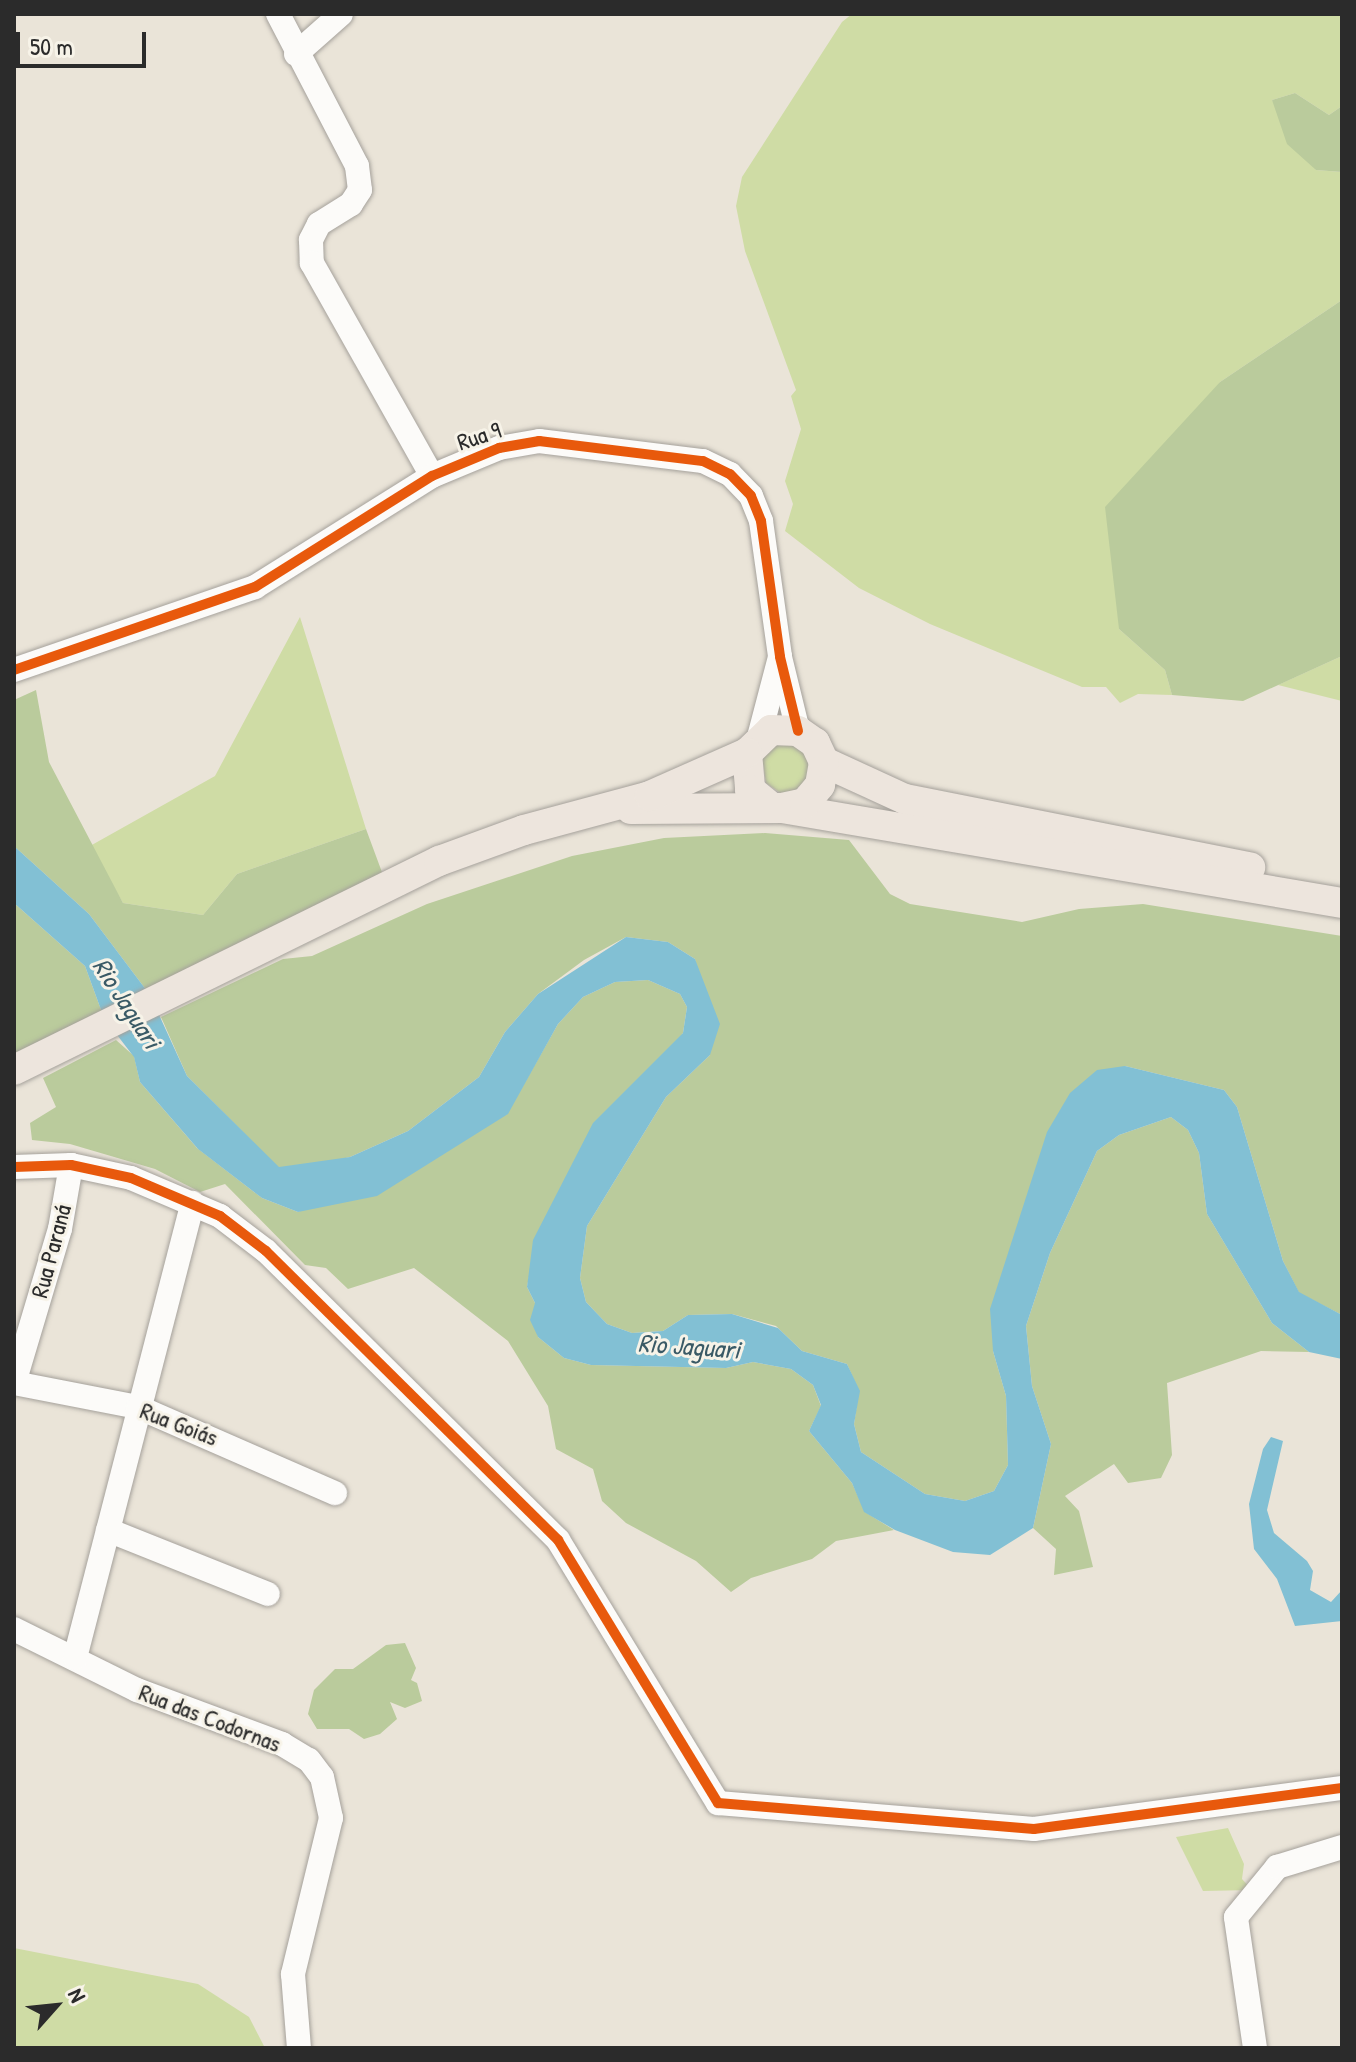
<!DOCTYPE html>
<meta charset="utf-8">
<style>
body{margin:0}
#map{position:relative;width:1356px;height:2062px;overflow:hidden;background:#eae4d8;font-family:"Patrick Hand",sans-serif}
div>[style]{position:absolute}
.green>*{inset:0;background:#cfdca5}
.forest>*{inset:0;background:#bacb9c}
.water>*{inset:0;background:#82c0d4}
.roads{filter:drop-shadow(0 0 2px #a5a19b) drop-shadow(0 0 2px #a5a19b)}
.minor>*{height:24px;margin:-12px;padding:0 12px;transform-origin:12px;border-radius:12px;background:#fcfbf9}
.major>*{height:30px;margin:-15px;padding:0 15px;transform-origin:15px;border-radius:15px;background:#ede5dd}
.cycleway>*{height:10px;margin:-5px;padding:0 5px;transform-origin:5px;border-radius:5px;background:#e8590c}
span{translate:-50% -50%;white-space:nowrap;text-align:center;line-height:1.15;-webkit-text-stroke:6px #f7f3e8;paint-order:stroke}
.street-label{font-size:24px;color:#2b2b2b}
.water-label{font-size:26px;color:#3a5a66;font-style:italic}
.frame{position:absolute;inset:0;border:16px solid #2b2b2b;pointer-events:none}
.north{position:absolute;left:16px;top:1966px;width:80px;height:80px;-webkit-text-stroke:6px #f7f3e8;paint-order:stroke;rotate:63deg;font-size:22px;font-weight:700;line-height:32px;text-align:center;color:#2b2b2b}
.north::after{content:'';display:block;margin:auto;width:28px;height:36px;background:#2b2b2b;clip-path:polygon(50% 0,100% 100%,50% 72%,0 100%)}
.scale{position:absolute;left:16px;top:32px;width:130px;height:36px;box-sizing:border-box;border:4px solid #2b2b2b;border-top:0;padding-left:10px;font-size:24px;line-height:28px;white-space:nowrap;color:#2b2b2b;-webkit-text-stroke:6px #f7f3e8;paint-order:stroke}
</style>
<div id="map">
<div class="green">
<i style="clip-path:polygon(852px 14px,1342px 14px,1342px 106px,1329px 115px,1295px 93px,1272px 100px,1316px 170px,1342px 172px,1342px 300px,1220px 382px,1119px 629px,1165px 670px,1172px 695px,1138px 694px,1120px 703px,1106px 687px,1082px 687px,930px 624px,859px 588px,785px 531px,793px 504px,785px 481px,801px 429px,791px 396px,796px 390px,745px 251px,736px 206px,742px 177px,842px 22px)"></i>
<i style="clip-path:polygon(300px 617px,366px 829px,237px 874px,203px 915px,123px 903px,90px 846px,215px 776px)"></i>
<i style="clip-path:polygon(1342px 656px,1342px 701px,1278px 685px)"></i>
<i style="clip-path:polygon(782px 739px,813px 751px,809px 788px,782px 794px,766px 783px,762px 757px)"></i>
<i style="clip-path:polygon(1228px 1828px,1244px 1864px,1242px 1879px,1252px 1890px,1203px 1891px,1176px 1837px)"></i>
<i style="clip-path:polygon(14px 1948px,198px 1984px,249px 2017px,265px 2048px,14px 2048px)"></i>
</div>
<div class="forest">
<i style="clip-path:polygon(1295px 93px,1329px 115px,1342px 106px,1342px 172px,1316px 170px,1287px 144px,1272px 100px)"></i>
<i style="clip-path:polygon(1342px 300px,1342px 656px,1243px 701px,1172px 695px,1165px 670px,1119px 629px,1105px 507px,1220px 382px)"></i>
<i style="clip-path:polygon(36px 690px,49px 762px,123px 903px,203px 915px,237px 874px,366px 829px,383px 875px,150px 995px,89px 914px,14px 846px,14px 700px)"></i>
<i style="clip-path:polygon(765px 833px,849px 840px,890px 894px,910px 904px,1022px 922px,1079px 909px,1143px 904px,1342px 936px,1342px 1315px,1299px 1293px,1283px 1261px,1237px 1107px,1224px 1090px,1125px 1066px,993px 1351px,1006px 1396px,1008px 1465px,994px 1491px,965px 1501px,925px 1494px,861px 1452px,854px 1424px,859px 1391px,847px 1364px,802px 1351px,776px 1326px,732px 1314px,688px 1315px,663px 1331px,632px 1333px,607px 1324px,586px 1302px,580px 1278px,587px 1226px,666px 1097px,710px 1055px,695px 959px,668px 942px,626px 937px,584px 960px,538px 994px,505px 1032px,479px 1077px,408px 1131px,350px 1157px,303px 1168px,278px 1167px,187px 1076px,161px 1017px,283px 959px,312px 956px,427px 904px,572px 856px,664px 838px)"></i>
<i style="clip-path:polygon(14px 903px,85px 966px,104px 1018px,14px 1062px)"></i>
<i style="clip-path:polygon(648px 980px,680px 994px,687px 1007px,683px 1033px,531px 1266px,527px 1287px,535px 1303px,538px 1337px,564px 1358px,591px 1365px,726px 1368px,753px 1362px,791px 1369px,813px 1385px,821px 1406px,809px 1431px,852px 1483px,865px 1512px,894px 1530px,836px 1541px,812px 1559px,751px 1578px,731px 1592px,696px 1561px,626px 1523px,602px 1501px,593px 1469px,556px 1449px,548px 1406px,508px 1341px,414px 1268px,348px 1289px,326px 1268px,305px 1265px,225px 1184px,200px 1192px,155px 1169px,70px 1144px,32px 1140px,30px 1123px,56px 1107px,43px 1078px,116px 1040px,134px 1056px,140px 1082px,197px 1148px,262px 1198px,298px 1212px,507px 1114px,558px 1024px,583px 997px,615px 982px)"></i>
<i style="clip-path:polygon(1171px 1117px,1188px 1130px,1199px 1153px,1207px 1214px,1272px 1323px,1309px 1352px,1261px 1351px,1167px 1383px,1172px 1455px,1161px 1478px,1128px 1483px,1114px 1464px,1065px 1496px,1079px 1511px,1093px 1567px,1054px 1575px,1056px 1549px,1033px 1528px,1051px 1444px,1032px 1386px,1026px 1326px,1050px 1253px,1097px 1151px,1119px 1135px)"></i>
<i style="clip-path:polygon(405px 1643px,416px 1668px,411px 1680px,417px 1683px,422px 1701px,405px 1708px,390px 1702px,397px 1719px,380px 1734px,364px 1739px,349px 1729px,317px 1729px,308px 1714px,314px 1690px,335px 1669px,353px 1669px,386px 1645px)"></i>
</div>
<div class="water">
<i style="clip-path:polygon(14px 846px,89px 914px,150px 995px,187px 1076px,279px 1167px,350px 1157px,408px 1131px,479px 1077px,505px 1032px,538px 994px,626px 937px,668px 942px,695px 959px,720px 1024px,710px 1055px,666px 1097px,587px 1226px,580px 1278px,586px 1302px,607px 1324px,632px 1333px,663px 1331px,688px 1315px,732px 1314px,778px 1328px,802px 1351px,847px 1364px,860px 1391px,854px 1424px,861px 1452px,925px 1494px,965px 1501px,994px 1491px,1008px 1465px,1006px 1396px,993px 1351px,990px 1309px,1047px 1132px,1070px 1093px,1097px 1070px,1125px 1066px,1224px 1090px,1237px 1107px,1283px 1261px,1299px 1292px,1342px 1315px,1342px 1359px,1309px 1352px,1272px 1323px,1207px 1214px,1199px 1153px,1188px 1130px,1171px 1117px,1119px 1135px,1097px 1151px,1050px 1253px,1026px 1326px,1032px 1386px,1051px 1444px,1033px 1528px,990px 1555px,953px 1552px,895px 1530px,864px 1512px,852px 1483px,809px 1431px,821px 1405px,813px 1385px,791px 1369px,753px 1362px,726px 1368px,591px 1365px,564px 1358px,538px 1337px,530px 1320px,535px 1303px,527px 1287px,533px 1240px,593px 1123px,683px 1033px,687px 1007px,680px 994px,648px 980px,615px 982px,583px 997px,558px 1024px,508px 1114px,377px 1196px,298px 1212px,262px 1198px,198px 1149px,140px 1082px,134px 1057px,104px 1018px,85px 966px,14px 903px)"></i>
<i style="clip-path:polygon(1271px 1437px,1283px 1441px,1267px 1510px,1274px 1533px,1307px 1561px,1313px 1571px,1310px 1590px,1331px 1602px,1342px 1590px,1342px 1621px,1295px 1626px,1277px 1579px,1254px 1549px,1249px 1504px,1263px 1449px)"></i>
</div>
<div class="roads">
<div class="minor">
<i style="left:278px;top:14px;width:171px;rotate:62.5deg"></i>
<i style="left:357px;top:166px;width:24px;rotate:83deg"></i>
<i style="left:360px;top:190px;width:17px;rotate:123deg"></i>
<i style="left:351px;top:204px;width:38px;rotate:148deg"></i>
<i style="left:319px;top:224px;width:18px;rotate:117deg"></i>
<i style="left:311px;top:240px;width:23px;rotate:88deg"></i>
<i style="left:312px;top:263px;width:244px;rotate:60.6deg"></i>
<i style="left:296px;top:54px;width:60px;rotate:-41.6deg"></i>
<i style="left:14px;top:670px;width:255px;rotate:-19deg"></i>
<i style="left:255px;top:587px;width:209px;rotate:-32.1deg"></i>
<i style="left:432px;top:476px;width:73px;rotate:-22.7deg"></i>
<i style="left:499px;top:448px;width:41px;rotate:-9.9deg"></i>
<i style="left:539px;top:441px;width:165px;rotate:7deg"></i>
<i style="left:703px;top:461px;width:30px;rotate:26deg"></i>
<i style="left:730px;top:474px;width:30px;rotate:46deg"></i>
<i style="left:751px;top:496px;width:27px;rotate:68deg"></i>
<i style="left:761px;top:521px;width:137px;rotate:82deg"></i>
<i style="left:780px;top:657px;width:76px;rotate:76.3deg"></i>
<i style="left:759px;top:737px;width:83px;rotate:-75.3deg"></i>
<i style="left:14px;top:1167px;width:57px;rotate:-2deg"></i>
<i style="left:71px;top:1165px;width:61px;rotate:12.2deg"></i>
<i style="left:131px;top:1178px;width:97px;rotate:23.1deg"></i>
<i style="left:220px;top:1216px;width:58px;rotate:37.3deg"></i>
<i style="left:266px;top:1251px;width:411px;rotate:44.7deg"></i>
<i style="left:558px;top:1540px;width:308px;rotate:58.7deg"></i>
<i style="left:718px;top:1803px;width:317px;rotate:4.7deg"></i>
<i style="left:1034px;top:1829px;width:311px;rotate:-7.6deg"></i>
<i style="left:14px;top:1383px;width:126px;rotate:11deg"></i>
<i style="left:138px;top:1407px;width:215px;rotate:23.6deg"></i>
<i style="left:14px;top:1383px;width:161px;rotate:-73.4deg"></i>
<i style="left:60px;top:1229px;width:65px;rotate:-80.2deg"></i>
<i style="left:108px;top:1530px;width:172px;rotate:21.8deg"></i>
<i style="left:14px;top:1629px;width:137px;rotate:26.4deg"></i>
<i style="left:137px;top:1690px;width:155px;rotate:20.4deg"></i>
<i style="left:282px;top:1744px;width:31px;rotate:31deg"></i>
<i style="left:309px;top:1760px;width:21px;rotate:53deg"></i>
<i style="left:322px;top:1777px;width:42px;rotate:77.6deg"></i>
<i style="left:331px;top:1818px;width:161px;rotate:103.7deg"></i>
<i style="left:293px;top:1974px;width:74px;rotate:85.4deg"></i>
<i style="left:75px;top:1658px;width:470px;rotate:-75.5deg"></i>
<i style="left:1255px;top:2048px;width:132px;rotate:-98.3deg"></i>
<i style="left:1236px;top:1917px;width:65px;rotate:-50.6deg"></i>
<i style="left:1277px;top:1867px;width:68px;rotate:-17.1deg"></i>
</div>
<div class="major">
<i style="left:824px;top:762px;width:89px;rotate:24.6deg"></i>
<i style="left:905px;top:799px;width:352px;rotate:11.2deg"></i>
<i style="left:782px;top:808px;width:568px;rotate:9.63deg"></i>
<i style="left:631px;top:809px;width:151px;rotate:-0.4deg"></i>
<i style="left:782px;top:808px;width:24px;rotate:-12deg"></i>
<i style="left:805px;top:803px;width:23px;rotate:-50deg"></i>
<i style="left:820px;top:785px;width:23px;rotate:-80deg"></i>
<i style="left:824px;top:762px;width:21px;rotate:-115deg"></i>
<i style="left:815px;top:743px;width:21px;rotate:-145deg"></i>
<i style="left:798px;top:731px;width:27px;rotate:-178deg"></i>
<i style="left:771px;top:730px;width:33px;rotate:136deg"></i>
<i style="left:747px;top:753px;width:37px;rotate:85deg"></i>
<i style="left:750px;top:790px;width:26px;rotate:39deg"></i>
<i style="left:14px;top:1070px;width:474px;rotate:-26.2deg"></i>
<i style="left:439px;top:861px;width:90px;rotate:-20deg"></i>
<i style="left:524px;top:830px;width:131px;rotate:-15.1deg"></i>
<i style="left:650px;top:796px;width:106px;rotate:-23.9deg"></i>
</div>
</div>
<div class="cycleway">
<i style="left:14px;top:670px;width:255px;rotate:-19deg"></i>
<i style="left:255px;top:587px;width:209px;rotate:-32.1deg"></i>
<i style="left:432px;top:476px;width:73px;rotate:-22.7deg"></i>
<i style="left:499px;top:448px;width:41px;rotate:-9.9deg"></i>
<i style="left:539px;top:441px;width:165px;rotate:7deg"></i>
<i style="left:703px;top:461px;width:30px;rotate:26deg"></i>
<i style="left:730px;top:474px;width:30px;rotate:46deg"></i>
<i style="left:751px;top:496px;width:27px;rotate:68deg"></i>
<i style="left:761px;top:521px;width:137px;rotate:82deg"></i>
<i style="left:780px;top:657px;width:76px;rotate:76.3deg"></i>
<i style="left:14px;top:1167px;width:57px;rotate:-2deg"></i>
<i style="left:71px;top:1165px;width:61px;rotate:12.2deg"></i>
<i style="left:131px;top:1178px;width:97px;rotate:23.1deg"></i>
<i style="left:220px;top:1216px;width:58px;rotate:37.3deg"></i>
<i style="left:266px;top:1251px;width:411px;rotate:44.7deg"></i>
<i style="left:558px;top:1540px;width:308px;rotate:58.7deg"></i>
<i style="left:718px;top:1803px;width:317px;rotate:4.7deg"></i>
<i style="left:1034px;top:1829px;width:311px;rotate:-7.6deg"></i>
</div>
<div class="street-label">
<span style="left:479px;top:436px;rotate:-18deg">Rua 9</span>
<span style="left:51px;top:1251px;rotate:-75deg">Rua Paraná</span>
<span style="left:179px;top:1424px;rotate:21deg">Rua Goiás</span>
<span style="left:210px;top:1718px;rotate:21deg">Rua das Codornas</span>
</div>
<div class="water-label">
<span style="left:127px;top:1003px;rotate:57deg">Rio Jaguari</span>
<span style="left:689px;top:1346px;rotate:4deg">Rio Jaguari</span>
</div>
<div class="frame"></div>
<div class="north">N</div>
<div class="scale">50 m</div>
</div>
